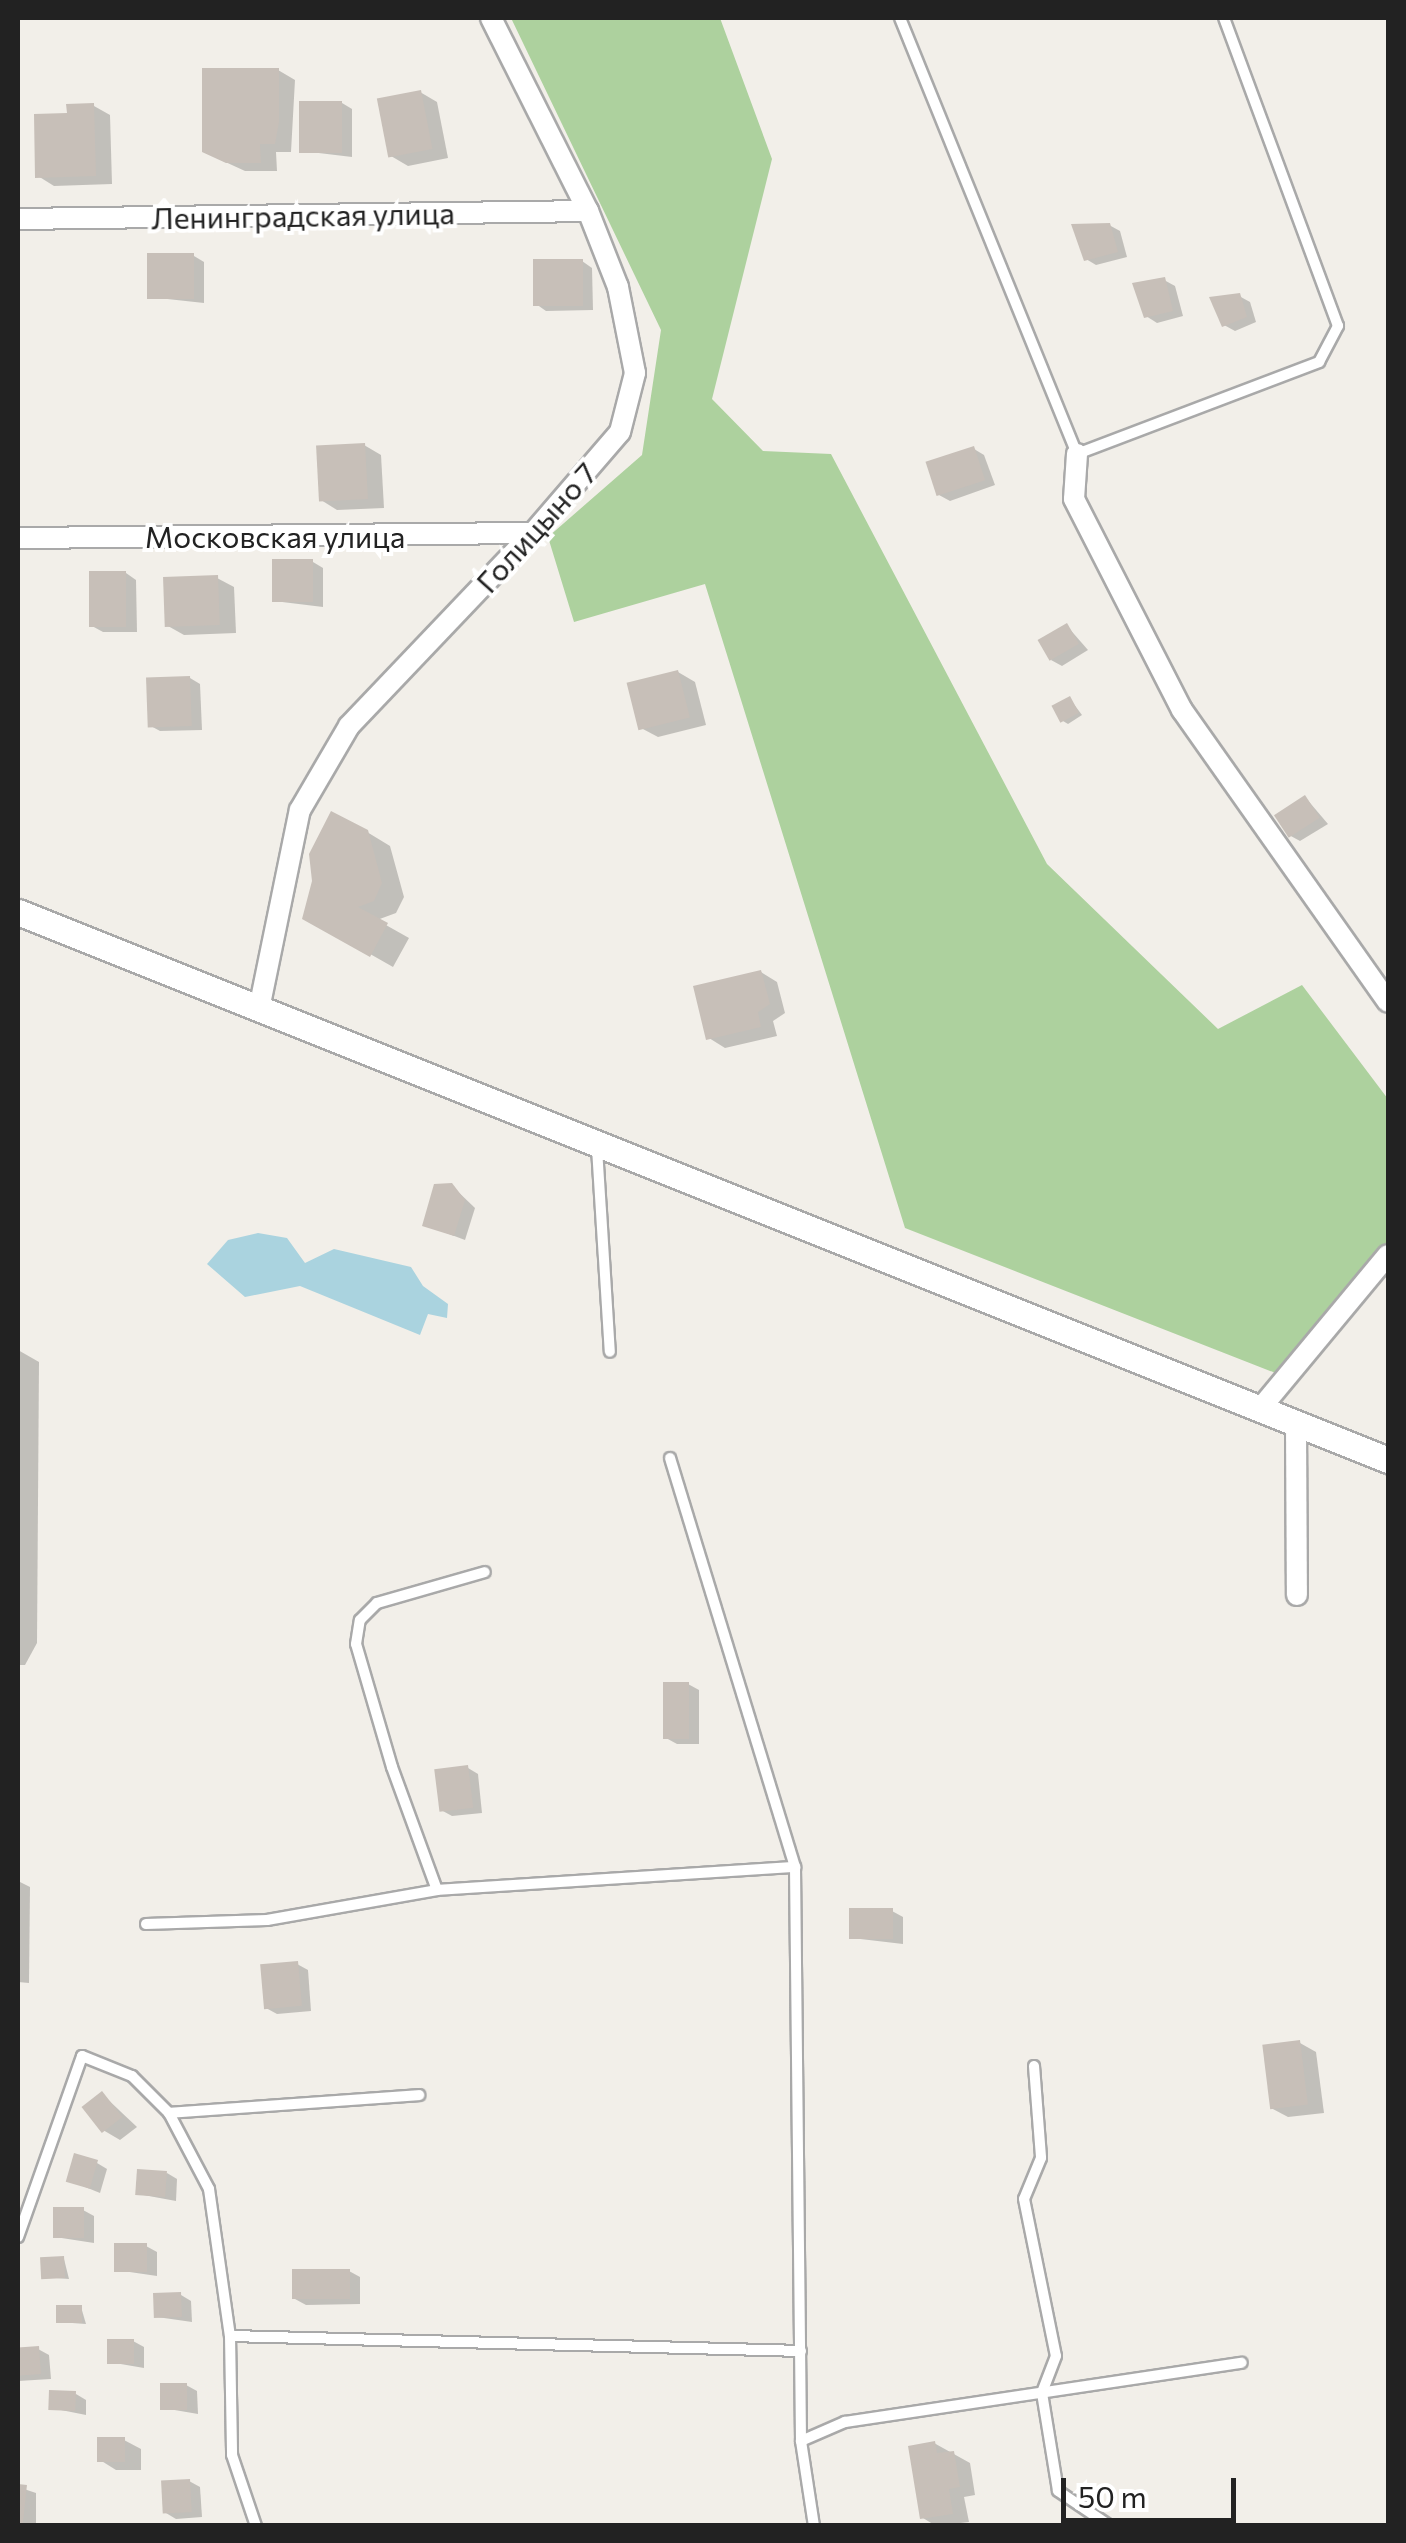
<!DOCTYPE html>
<html>
<head>
<meta charset="utf-8">
<style>
	body { margin:0 }
	#map { position:relative; width:1406px; height:2543px; overflow:hidden; background:#f2efe9; font-family:Commissioner,sans-serif }
	div>[style] { position:absolute }
	[style*='--x'] { left:calc(var(--x)*1px); top:calc(var(--y)*1px); width:calc(var(--w)*1px); rotate:calc(var(--a)*1deg) }
	.forest>* { inset:0; background:#add19e }
	.water>* { inset:0; background:#aad3df }
	.shadow>* { inset:0; background:#0003 }
	.building>* { inset:0; background:#c7bfb8; transform-origin:0 0 }
	.roads { filter:drop-shadow(2px 0 #a9a9a9) drop-shadow(-2px 0 #a9a9a9) drop-shadow(0 2px #a9a9a9) drop-shadow(0 -2px #a9a9a9) }
	.service>* { height:10px; margin:-5px; padding:0 5px; transform-origin:5px; border-radius:5px; background:#fff }
	.minor>* { height:20px; margin:-10px; padding:0 10px; transform-origin:10px; border-radius:10px; background:#fff }
	.tertiary>* { height:25px; margin:-12.5px; padding:0 12.5px; transform-origin:12.5px; border-radius:12.5px; background:#fff }
	span { translate:-50% -50%; white-space:nowrap; text-align:center; line-height:1.15; -webkit-text-stroke:8px #fff; paint-order:stroke }
	.street-label { font-size:30px; color:#222 }
	.frame { position:absolute; inset:0; border:20px solid #222; pointer-events:none }
	.scale { position:absolute; left:1061px; top:2478px; width:175px; height:45px; box-sizing:border-box; border:5px solid #222; border-top:0; padding-left:12px; font-size:30px; line-height:35px; white-space:nowrap; color:#222; -webkit-text-stroke:8px #fff; paint-order:stroke }
</style>
</head>
<body>
<div id="map">
	<div class="forest">
		<i style="clip-path:polygon(511px 18px,720px 18px,772px 159px,712px 399px,763px 451px,831px 454px,1047px 864px,1218px 1029px,1302px 985px,1388px 1099px,1388px 1242px,1278px 1374px,905px 1228px,705px 584px,574px 622px,548px 537px,642px 455px,661px 330px)"></i>
	</div>
	<div class="water">
		<i style="clip-path:polygon(258px 1233px,287px 1238px,305px 1263px,334px 1249px,411px 1267px,423px 1286px,448px 1304px,447px 1318px,428px 1314px,420px 1335px,300px 1286px,245px 1297px,207px 1264px,228px 1240px)"></i>
	</div>
	<div class="shadow">
		<i style="clip-path:polygon(278px 70px,295px 80px,291px 152px,276px 152px,277px 171px,245px 171px,221px 160px)"></i>
		<i style="clip-path:polygon(420px 92px,437px 102px,448px 158px,408px 166px,391px 156px)"></i>
		<i style="clip-path:polygon(342px 103px,352px 109px,352px 157px,302px 151px)"></i>
		<i style="clip-path:polygon(94px 106px,110px 115px,112px 184px,54px 186px,38px 176px,69px 116px)"></i>
		<i style="clip-path:polygon(1109px 225px,1120px 231px,1127px 257px,1096px 265px,1086px 259px)"></i>
		<i style="clip-path:polygon(194px 256px,204px 262px,204px 303px,149px 297px)"></i>
		<i style="clip-path:polygon(582px 261px,592px 268px,593px 310px,546px 311px,536px 304px)"></i>
		<i style="clip-path:polygon(1164px 280px,1175px 286px,1183px 316px,1157px 323px,1146px 316px)"></i>
		<i style="clip-path:polygon(1239px 296px,1250px 302px,1256px 322px,1235px 331px,1224px 325px)"></i>
		<i style="clip-path:polygon(364px 445px,381px 455px,384px 508px,337px 510px,321px 500px)"></i>
		<i style="clip-path:polygon(974px 449px,984px 455px,995px 485px,950px 501px,939px 495px)"></i>
		<i style="clip-path:polygon(313px 562px,323px 568px,323px 607px,274px 601px)"></i>
		<i style="clip-path:polygon(126px 573px,136px 580px,137px 632px,103px 632px,92px 626px)"></i>
		<i style="clip-path:polygon(217px 578px,234px 587px,236px 633px,184px 635px,168px 626px)"></i>
		<i style="clip-path:polygon(1067px 626px,1088px 650px,1062px 666px,1051px 660px)"></i>
		<i style="clip-path:polygon(678px 672px,695px 682px,706px 725px,658px 737px,641px 728px)"></i>
		<i style="clip-path:polygon(190px 678px,200px 684px,202px 730px,160px 731px,149px 725px)"></i>
		<i style="clip-path:polygon(1070px 699px,1082px 715px,1068px 724px,1063px 721px)"></i>
		<i style="clip-path:polygon(1305px 797px,1328px 824px,1300px 841px,1289px 835px)"></i>
		<i style="clip-path:polygon(367px 832px,390px 846px,404px 897px,396px 913px,377px 920px,409px 938px,393px 967px,305px 917px)"></i>
		<i style="clip-path:polygon(761px 972px,777px 982px,785px 1013px,773px 1021px,777px 1036px,725px 1048px,709px 1038px)"></i>
		<i style="clip-path:polygon(451px 1185px,475px 1208px,465px 1240px,425px 1225px)"></i>
		<i style="clip-path:polygon(18px 1350px,39px 1362px,37px 1643px,25px 1665px,18px 1665px)"></i>
		<i style="clip-path:polygon(688px 1684px,699px 1690px,699px 1744px,677px 1744px,666px 1738px)"></i>
		<i style="clip-path:polygon(468px 1768px,478px 1774px,482px 1813px,452px 1816px,441px 1810px)"></i>
		<i style="clip-path:polygon(18px 1881px,30px 1887px,29px 1983px,18px 1982px)"></i>
		<i style="clip-path:polygon(892px 1911px,903px 1917px,903px 1944px,852px 1938px)"></i>
		<i style="clip-path:polygon(297px 1964px,308px 1970px,311px 2011px,277px 2014px,266px 2008px)"></i>
		<i style="clip-path:polygon(1300px 2043px,1316px 2052px,1324px 2113px,1288px 2117px,1271px 2108px)"></i>
		<i style="clip-path:polygon(102px 2094px,137px 2127px,120px 2140px,103px 2130px)"></i>
		<i style="clip-path:polygon(97px 2163px,107px 2169px,100px 2193px,68px 2180px)"></i>
		<i style="clip-path:polygon(167px 2173px,177px 2179px,176px 2201px,138px 2194px)"></i>
		<i style="clip-path:polygon(83px 2210px,94px 2216px,94px 2243px,55px 2237px)"></i>
		<i style="clip-path:polygon(146px 2246px,157px 2252px,157px 2276px,116px 2270px)"></i>
		<i style="clip-path:polygon(64px 2259px,69px 2279px,43px 2277px)"></i>
		<i style="clip-path:polygon(349px 2271px,360px 2277px,360px 2304px,306px 2305px,295px 2299px)"></i>
		<i style="clip-path:polygon(181px 2295px,191px 2301px,192px 2322px,157px 2317px)"></i>
		<i style="clip-path:polygon(81px 2307px,86px 2324px,58px 2322px)"></i>
		<i style="clip-path:polygon(133px 2341px,144px 2347px,144px 2368px,109px 2362px)"></i>
		<i style="clip-path:polygon(38px 2349px,49px 2355px,51px 2379px,18px 2381px,18px 2351px)"></i>
		<i style="clip-path:polygon(186px 2385px,197px 2391px,198px 2414px,163px 2408px)"></i>
		<i style="clip-path:polygon(76px 2394px,86px 2400px,86px 2415px,51px 2408px)"></i>
		<i style="clip-path:polygon(124px 2440px,141px 2449px,141px 2470px,116px 2470px,100px 2460px)"></i>
		<i style="clip-path:polygon(934px 2443px,970px 2463px,975px 2495px,964px 2497px,969px 2522px,936px 2526px,923px 2518px)"></i>
		<i style="clip-path:polygon(189px 2481px,200px 2487px,202px 2517px,176px 2519px,166px 2513px)"></i>
		<i style="clip-path:polygon(18px 2487px,36px 2493px,36px 2526px,18px 2526px)"></i>
	</div>
	<div class="building">
		<i style="clip-path:polygon(202px 68px,279px 68px,279px 122px,275px 144px,260px 144px,261px 163px,226px 163px,202px 152px)"></i>
		<i style="left:421px;top:90px;width:60px;height:45px;rotate:79deg"></i>
		<i style="left:299px;top:101px;width:43px;height:52px"></i>
		<i style="clip-path:polygon(94px 103px,96px 176px,35px 178px,34px 114px,67px 113px,66px 104px)"></i>
		<i style="clip-path:polygon(1110px 223px,1118px 252px,1084px 261px,1071px 224px)"></i>
		<i style="left:147px;top:253px;width:47px;height:46px"></i>
		<i style="left:533px;top:259px;width:50px;height:47px"></i>
		<i style="clip-path:polygon(1165px 277px,1173px 311px,1144px 318px,1132px 283px)"></i>
		<i style="clip-path:polygon(1240px 293px,1247px 317px,1222px 327px,1209px 297px)"></i>
		<i style="left:365px;top:443px;width:56px;height:49px;rotate:87deg"></i>
		<i style="left:974px;top:446px;width:36px;height:51px;rotate:72deg"></i>
		<i style="left:272px;top:559px;width:41px;height:43px"></i>
		<i style="left:89px;top:571px;width:37px;height:56px"></i>
		<i style="left:218px;top:575px;width:50px;height:55px;rotate:88deg"></i>
		<i style="left:1067px;top:623px;width:24px;height:34px;rotate:60deg"></i>
		<i style="left:678px;top:670px;width:49px;height:53px;rotate:76deg"></i>
		<i style="left:190px;top:676px;width:50px;height:44px;rotate:88deg"></i>
		<i style="left:1070px;top:696px;width:19px;height:21px;rotate:62deg"></i>
		<i style="left:1305px;top:795px;width:27px;height:37px;rotate:57deg"></i>
		<i style="clip-path:polygon(331px 811px,368px 830px,382px 883px,374px 901px,358px 907px,388px 923px,370px 957px,302px 919px,312px 881px,309px 854px)"></i>
		<i style="clip-path:polygon(761px 970px,770px 1004px,758px 1012px,761px 1027px,706px 1040px,693px 986px)"></i>
		<i style="clip-path:polygon(452px 1183px,465px 1200px,454px 1236px,422px 1226px,434px 1184px)"></i>
		<i style="left:663px;top:1682px;width:26px;height:57px"></i>
		<i style="left:468px;top:1765px;width:43px;height:34px;rotate:83deg"></i>
		<i style="left:893px;top:1908px;width:31px;height:44px;rotate:90deg"></i>
		<i style="left:298px;top:1961px;width:45px;height:38px;rotate:85deg"></i>
		<i style="left:1300px;top:2040px;width:65px;height:38px;rotate:83deg"></i>
		<i style="left:102px;top:2091px;width:33px;height:26px;rotate:52deg"></i>
		<i style="left:74px;top:2153px;width:25px;height:30px;rotate:16deg"></i>
		<i style="left:137px;top:2169px;width:30px;height:26px;rotate:4deg"></i>
		<i style="left:53px;top:2207px;width:31px;height:31px"></i>
		<i style="left:114px;top:2243px;width:33px;height:29px"></i>
		<i style="left:64px;top:2256px;width:22px;height:24px;rotate:87deg"></i>
		<i style="left:350px;top:2269px;width:30px;height:58px;rotate:90deg"></i>
		<i style="left:181px;top:2292px;width:25px;height:28px;rotate:88deg"></i>
		<i style="left:56px;top:2305px;width:26px;height:18px"></i>
		<i style="left:107px;top:2339px;width:27px;height:25px"></i>
		<i style="left:39px;top:2346px;width:28px;height:21px;rotate:86deg"></i>
		<i style="left:160px;top:2383px;width:27px;height:27px"></i>
		<i style="left:49px;top:2390px;width:27px;height:20px;rotate:2deg"></i>
		<i style="left:97px;top:2437px;width:28px;height:25px"></i>
		<i style="clip-path:polygon(935px 2441px,937px 2453px,954px 2451px,960px 2487px,949px 2489px,953px 2514px,920px 2519px,908px 2446px)"></i>
		<i style="left:190px;top:2479px;width:33px;height:29px;rotate:87deg"></i>
		<i style="left:18px;top:2484px;width:9px;height:42px;rotate:6deg"></i>
	</div>
	<div class="roads">
		<div class="service">
			<i style="--x:900;--y:18;--w:471;--a:67.9"></i>
			<i style="--x:1077;--y:454;--w:259;--a:-20.8"></i>
			<i style="--x:1319;--y:362;--w:41;--a:-62.2"></i>
			<i style="--x:1338;--y:326;--w:328;--a:-110.3"></i>
			<i style="--x:597;--y:1148;--w:204;--a:86.4"></i>
			<i style="--x:670;--y:1458;--w:428;--a:73"></i>
			<i style="--x:795;--y:1867;--w:574;--a:89.4"></i>
			<i style="--x:801;--y:2441;--w:86;--a:81.3"></i>
			<i style="--x:437;--y:1890;--w:131;--a:-110.1"></i>
			<i style="--x:392;--y:1767;--w:128;--a:-106.3"></i>
			<i style="--x:356;--y:1644;--w:24;--a:-81"></i>
			<i style="--x:360;--y:1620;--w:24;--a:-45"></i>
			<i style="--x:377;--y:1603;--w:112;--a:-16"></i>
			<i style="--x:146;--y:1924;--w:121;--a:-1.9"></i>
			<i style="--x:267;--y:1920;--w:173;--a:-10"></i>
			<i style="--x:437;--y:1890;--w:359;--a:-3.7"></i>
			<i style="--x:1034;--y:2066;--w:92;--a:85.6"></i>
			<i style="--x:1041;--y:2158;--w:44;--a:112.5"></i>
			<i style="--x:1024;--y:2199;--w:160;--a:78.5"></i>
			<i style="--x:1056;--y:2356;--w:40;--a:111"></i>
			<i style="--x:1042;--y:2393;--w:99;--a:80.7"></i>
			<i style="--x:1058;--y:2491;--w:63;--a:33.9"></i>
			<i style="--x:169;--y:2113;--w:251;--a:-4.1"></i>
			<i style="--x:18;--y:2237;--w:192;--a:-70.5"></i>
			<i style="--x:82;--y:2056;--w:54;--a:21.8"></i>
			<i style="--x:132;--y:2076;--w:52;--a:45"></i>
			<i style="--x:169;--y:2113;--w:86;--a:62.2"></i>
			<i style="--x:209;--y:2189;--w:148;--a:81.9"></i>
			<i style="--x:230;--y:2336;--w:119;--a:89"></i>
			<i style="--x:232;--y:2455;--w:75;--a:71.3"></i>
			<i style="--x:230;--y:2336;--w:571;--a:1.5"></i>
			<i style="--x:801;--y:2441;--w:48;--a:-23.4"></i>
			<i style="--x:845;--y:2422;--w:401;--a:-8.5"></i>
		</div>
		<div class="minor">
			<i style="--x:18;--y:219;--w:570;--a:-0.8"></i>
			<i style="--x:1077;--y:454;--w:45;--a:93.8"></i>
			<i style="--x:1074;--y:499;--w:237;--a:62.9"></i>
			<i style="--x:1182;--y:710;--w:357;--a:54.8"></i>
			<i style="--x:18;--y:538;--w:515;--a:-0.56"></i>
			<i style="--x:259;--y:1009;--w:203;--a:-78.4"></i>
			<i style="--x:300;--y:810;--w:97;--a:-59.7"></i>
			<i style="--x:349;--y:726;--w:267;--a:-46.4"></i>
			<i style="--x:533;--y:533;--w:133;--a:-49.3"></i>
			<i style="--x:620;--y:432;--w:61;--a:-75.7"></i>
			<i style="--x:635;--y:373;--w:88;--a:-101.2"></i>
			<i style="--x:618;--y:287;--w:82;--a:-111.5"></i>
			<i style="--x:588;--y:211;--w:216;--a:-116.7"></i>
			<i style="--x:1260;--y:1409;--w:200;--a:-50.3"></i>
			<i style="--x:1296;--y:1423;--w:172;--a:89.7"></i>
		</div>
		<div class="tertiary">
			<i style="--x:18;--y:912;--w:1476;--a:21.8"></i>
		</div>
	</div>
	<div class="street-label">
		<span style="left:303px;top:215px;rotate:-1deg">Ленинградская улица</span>
		<span style="left:536px;top:527px;rotate:-48deg">Голицыно 7</span>
		<span style="left:275px;top:536px">Московская улица</span>
	</div>
	<div class="frame"></div>
	<div class="scale">50 m</div>
</div>
</body>
</html>
